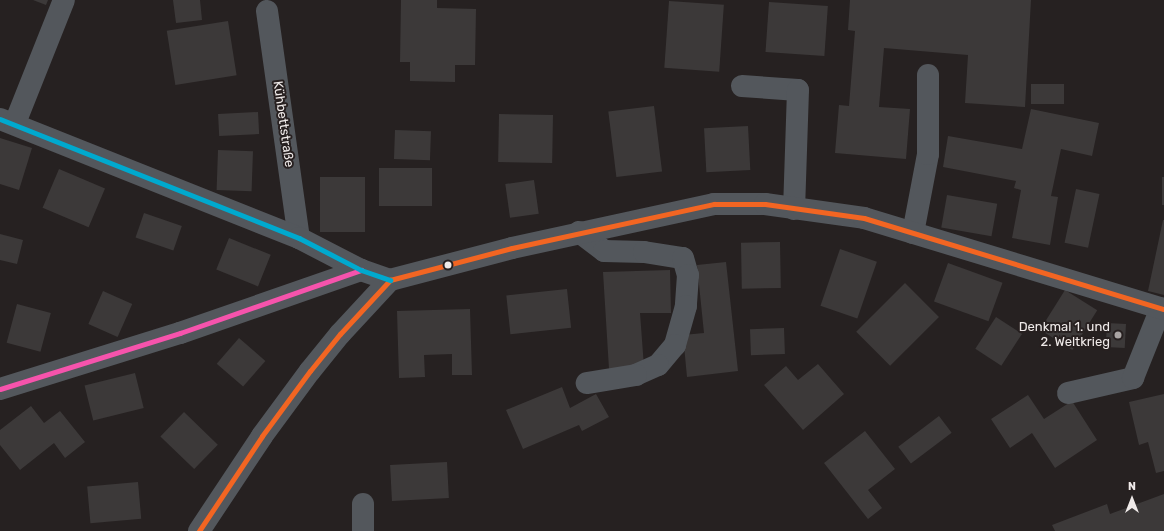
<!DOCTYPE html>
<html>
<head>
<meta charset="utf-8">
<style>
	body { margin:0 }
	#map { position:relative; width:1164px; height:531px; overflow:hidden; background:#262121; font-family:Rubik,sans-serif }
	div>[style] { position:absolute }
	[style*='--x'] { left:calc(var(--x)*1px); top:calc(var(--y)*1px); width:calc(var(--w)*1px); rotate:calc(var(--a)*1deg) }
	.building>* { inset:0; background:#3c3939; transform-origin:0 0 }
	.minor>* { height:22px; margin:-11px; padding:0 11px; transform-origin:11px; border-radius:11px; background:#53575c }
	.bus-1>* { height:5px; margin:-2.5px; padding:0 2.5px; transform-origin:2.5px; border-radius:2.5px; background:#f653ac }
	.bus-2>* { height:5px; margin:-2.5px; padding:0 2.5px; transform-origin:2.5px; border-radius:2.5px; background:#f26522 }
	.bus-3>* { height:5px; margin:-2.5px; padding:0 2.5px; transform-origin:2.5px; border-radius:2.5px; background:#00a9ce }
	.dots>* { width:11px; height:11px; translate:-50% -50%; box-sizing:border-box; border:2px solid #272020; border-radius:50% }
	span { translate:-50% -50%; white-space:nowrap; text-align:center; line-height:1.15; -webkit-text-stroke:4px #272020; paint-order:stroke }
	.street-label { font-size:13px; color:#efeae9 }
	.poi-label { font-size:13px; color:#efeae9 }
	.right { translate:-100% -50%; text-align:right }
	.north { position:absolute; left:1112px; top:479px; width:40px; height:40px; -webkit-text-stroke:3px #272020; paint-order:stroke; rotate:0deg; font-size:11px; font-weight:700; line-height:16px; text-align:center; color:#efeae9 }
	.north::after { content:''; display:block; margin:auto; width:14px; height:18px; background:#efeae9; clip-path:polygon(50% 0,100% 100%,50% 72%,0 100%) }
</style>
</head>
<body>
<div id="map">
	<div class="building">
		<i style="clip-path:polygon(33px 0,48px 0,46px 5px)"></i>
		<i style="clip-path:polygon(173px 0,200px 0,202px 20px,176px 23px)"></i>
		<i style="clip-path:polygon(401px 0,437px 0,437px 8px,476px 9px,475px 65px,455px 65px,455px 82px,410px 81px,410px 62px,400px 62px)"></i>
		<i style="clip-path:polygon(850px 0,1031px 0,1025px 107px,965px 103px,968px 55px,884px 48px,879px 107px,910px 109px,906px 159px,835px 153px,839px 105px,849px 106px,855px 31px,848px 30px)"></i>
		<i style="left:669px;top:1px;width:55px;height:67px;rotate:4deg"></i>
		<i style="left:769px;top:2px;width:59px;height:50px;rotate:4deg"></i>
		<i style="left:228px;top:21px;width:55px;height:62px;rotate:81deg"></i>
		<i style="left:1031px;top:84px;width:33px;height:20px"></i>
		<i style="left:654px;top:106px;width:66px;height:46px;rotate:83deg"></i>
		<i style="clip-path:polygon(1031px 109px,1099px 123px,1092px 156px,1061px 149px,1051px 196px,1058px 197px,1050px 245px,1012px 238px,1021px 190px,1014px 188px,1016px 181px,943px 167px,948px 136px,1022px 149px)"></i>
		<i style="left:258px;top:112px;width:22px;height:40px;rotate:87deg"></i>
		<i style="left:499px;top:114px;width:54px;height:48px;rotate:1deg"></i>
		<i style="left:748px;top:126px;width:44px;height:44px;rotate:87deg"></i>
		<i style="left:395px;top:130px;width:36px;height:29px;rotate:2deg"></i>
		<i style="clip-path:polygon(0 138px,32px 148px,19px 190px,0 184px)"></i>
		<i style="left:218px;top:150px;width:35px;height:40px;rotate:2deg"></i>
		<i style="left:379px;top:168px;width:53px;height:38px"></i>
		<i style="left:59px;top:169px;width:50px;height:42px;rotate:23deg"></i>
		<i style="left:320px;top:177px;width:45px;height:55px"></i>
		<i style="left:1162px;top:177px;width:2px;height:28px"></i>
		<i style="left:534px;top:180px;width:34px;height:29px;rotate:82deg"></i>
		<i style="left:1076px;top:189px;width:24px;height:55px;rotate:12deg"></i>
		<i style="left:947px;top:195px;width:51px;height:33px;rotate:10deg"></i>
		<i style="left:144px;top:213px;width:40px;height:26px;rotate:19deg"></i>
		<i style="clip-path:polygon(1163px 220px,1164px 220px,1164px 295px,1148px 291px)"></i>
		<i style="clip-path:polygon(0 234px,23px 240px,17px 264px,0 260px)"></i>
		<i style="left:229px;top:238px;width:45px;height:34px;rotate:22deg"></i>
		<i style="left:780px;top:242px;width:46px;height:39px;rotate:89deg"></i>
		<i style="left:840px;top:249px;width:39px;height:60px;rotate:19deg"></i>
		<i style="clip-path:polygon(726px 262px,738px 371px,687px 377px,683px 335px,704px 333px,697px 265px)"></i>
		<i style="left:948px;top:263px;width:58px;height:41px;rotate:20deg"></i>
		<i style="clip-path:polygon(670px 270px,671px 313px,640px 313px,644px 367px,609px 369px,603px 272px)"></i>
		<i style="left:905px;top:283px;width:48px;height:69px;rotate:45deg"></i>
		<i style="left:567px;top:289px;width:39px;height:61px;rotate:84deg"></i>
		<i style="left:1065px;top:290px;width:38px;height:47px;rotate:32deg"></i>
		<i style="left:103px;top:291px;width:32px;height:36px;rotate:24deg"></i>
		<i style="left:17px;top:304px;width:35px;height:40px;rotate:15deg"></i>
		<i style="clip-path:polygon(470px 309px,472px 375px,452px 375px,452px 354px,424px 355px,425px 377px,399px 378px,397px 311px)"></i>
		<i style="left:996px;top:317px;width:31px;height:38px;rotate:33deg"></i>
		<i style="left:1107px;top:323px;width:19px;height:24px;rotate:3deg"></i>
		<i style="left:784px;top:328px;width:26px;height:34px;rotate:88deg"></i>
		<i style="left:239px;top:338px;width:35px;height:34px;rotate:41deg"></i>
		<i style="clip-path:polygon(818px 364px,844px 394px,803px 430px,764px 385px,786px 366px,798px 380px)"></i>
		<i style="left:135px;top:373px;width:36px;height:52px;rotate:76deg"></i>
		<i style="clip-path:polygon(562px 387px,570px 408px,596px 394px,609px 417px,582px 431px,579px 425px,523px 449px,506px 410px)"></i>
		<i style="clip-path:polygon(1164px 394px,1164px 471px,1156px 473px,1148px 442px,1139px 445px,1129px 402px)"></i>
		<i style="clip-path:polygon(1028px 395px,1044px 419px,1072px 401px,1097px 440px,1055px 468px,1032px 433px,1010px 448px,991px 419px)"></i>
		<i style="clip-path:polygon(31px 406px,44px 423px,60px 411px,85px 442px,65px 458px,54px 443px,20px 470px,0 445px,0 430px)"></i>
		<i style="left:184px;top:412px;width:47px;height:34px;rotate:44deg"></i>
		<i style="left:939px;top:416px;width:21px;height:51px;rotate:53deg"></i>
		<i style="clip-path:polygon(865px 431px,895px 469px,868px 490px,882px 508px,868px 519px,824px 463px)"></i>
		<i style="left:447px;top:462px;width:36px;height:57px;rotate:87deg"></i>
		<i style="left:138px;top:482px;width:37px;height:51px;rotate:85deg"></i>
		<i style="clip-path:polygon(1164px 494px,1164px 531px,1055px 531px,1052px 525px,1107px 504px,1110px 514px)"></i>
	</div>
	<div class="minor">
		<i style="--x:267;--y:11;--w:229;--a:82"></i>
		<i style="--x:742;--y:86;--w:56;--a:4.1"></i>
		<i style="--x:798;--y:90;--w:119;--a:91.9"></i>
		<i style="--x:0;--y:119;--w:322;--a:21.7"></i>
		<i style="--x:299;--y:238;--w:70;--a:27.3"></i>
		<i style="--x:361;--y:270;--w:31;--a:19"></i>
		<i style="--x:15;--y:123;--w:132;--a:-68.3"></i>
		<i style="--x:579;--y:232;--w:31;--a:37"></i>
		<i style="--x:604;--y:251;--w:40;--a:1.4"></i>
		<i style="--x:644;--y:252;--w:39;--a:9"></i>
		<i style="--x:683;--y:258;--w:18;--a:74"></i>
		<i style="--x:688;--y:275;--w:31;--a:94"></i>
		<i style="--x:686;--y:306;--w:41;--a:105.8"></i>
		<i style="--x:675;--y:345;--w:26;--a:130"></i>
		<i style="--x:658;--y:365;--w:24;--a:156"></i>
		<i style="--x:636;--y:375;--w:50;--a:170.7"></i>
		<i style="--x:913;--y:233;--w:80;--a:-79.2"></i>
		<i style="--x:928;--y:154;--w:79;--a:-90"></i>
		<i style="--x:0;--y:389;--w:189;--a:-17.3"></i>
		<i style="--x:180;--y:333;--w:192;--a:-19.2"></i>
		<i style="--x:1068;--y:393;--w:67;--a:-13"></i>
		<i style="--x:1133;--y:378;--w:75;--a:-68.2"></i>
		<i style="--x:363;--y:504;--w:27;--a:90"></i>
		<i style="--x:199;--y:531;--w:114;--a:-56.4"></i>
		<i style="--x:262;--y:436;--w:81;--a:-53.6"></i>
		<i style="--x:310;--y:371;--w:48;--a:-51"></i>
		<i style="--x:340;--y:334;--w:74;--a:-47.2"></i>
		<i style="--x:390;--y:280;--w:126;--a:-14.7"></i>
		<i style="--x:512;--y:248;--w:207;--a:-12.3"></i>
		<i style="--x:714;--y:204;--w:51;--a:0"></i>
		<i style="--x:765;--y:204;--w:100;--a:8"></i>
		<i style="--x:864;--y:218;--w:313;--a:16.9"></i>
	</div>
	<div class="bus-1">
		<i style="--x:0;--y:389;--w:189;--a:-17.3"></i>
		<i style="--x:180;--y:333;--w:192;--a:-19.2"></i>
	</div>
	<div class="bus-2">
		<i style="--x:199;--y:531;--w:114;--a:-56.4"></i>
		<i style="--x:262;--y:436;--w:81;--a:-53.6"></i>
		<i style="--x:310;--y:371;--w:48;--a:-51"></i>
		<i style="--x:340;--y:334;--w:74;--a:-47.2"></i>
		<i style="--x:390;--y:280;--w:126;--a:-14.7"></i>
		<i style="--x:512;--y:248;--w:207;--a:-12.3"></i>
		<i style="--x:714;--y:204;--w:51;--a:0"></i>
		<i style="--x:765;--y:204;--w:100;--a:8"></i>
		<i style="--x:864;--y:218;--w:313;--a:16.9"></i>
	</div>
	<div class="bus-3">
		<i style="--x:0;--y:119;--w:322;--a:21.7"></i>
		<i style="--x:299;--y:238;--w:70;--a:27.3"></i>
		<i style="--x:361;--y:270;--w:31;--a:19"></i>
	</div>
	<div class="dots">
		<i style="left:448px;top:265px;background:#efeae9"></i>
		<i style="left:1118px;top:335px;background:#a9a4a3"></i>
	</div>
	<div class="street-label">
		<span style="left:283px;top:124px;rotate:82deg">Kühbettstraße</span>
	</div>
	<div class="poi-label">
		<span class="right" style="left:1110px;top:335px">Denkmal 1. und<br>2. Weltkrieg</span>
	</div>
	<div class="north">N</div>
</div>
</body>
</html>
